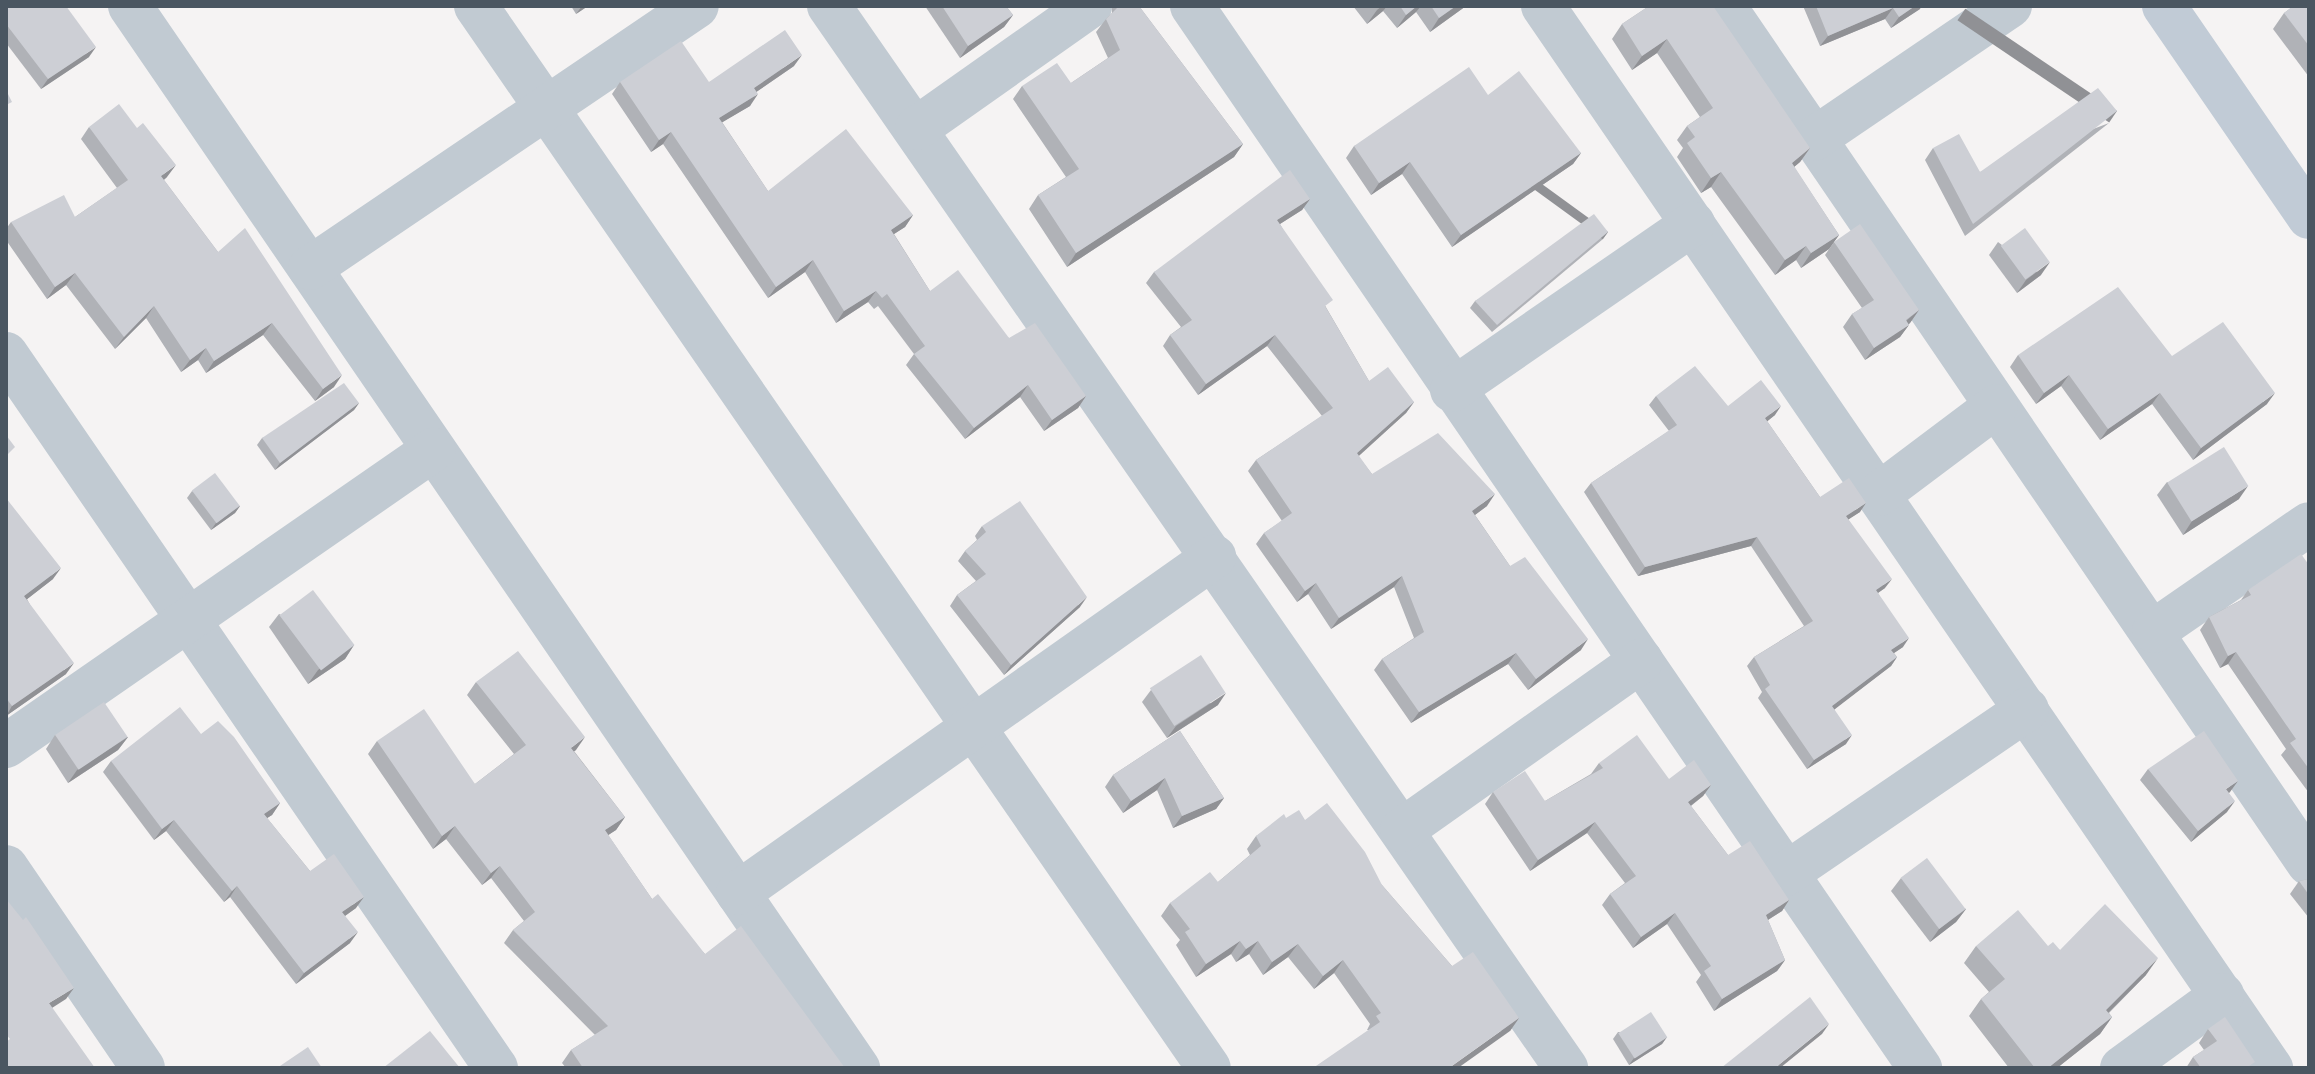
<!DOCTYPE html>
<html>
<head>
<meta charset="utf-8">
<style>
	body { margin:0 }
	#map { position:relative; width:2315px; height:1074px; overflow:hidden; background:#f5f3f3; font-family:"Varela Round",sans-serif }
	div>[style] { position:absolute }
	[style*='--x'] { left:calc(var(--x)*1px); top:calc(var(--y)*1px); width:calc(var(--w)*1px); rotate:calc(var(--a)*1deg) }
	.street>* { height:44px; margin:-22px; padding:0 22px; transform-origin:22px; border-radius:22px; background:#c1cad2 }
	.secondary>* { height:44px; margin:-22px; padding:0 22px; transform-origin:22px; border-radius:22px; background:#c1cbd6 }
	.wall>* { inset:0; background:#b0b2b7 }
	.shaded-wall>* { inset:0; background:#909195; transform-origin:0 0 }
	.building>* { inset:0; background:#cdcfd5; transform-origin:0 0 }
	span { translate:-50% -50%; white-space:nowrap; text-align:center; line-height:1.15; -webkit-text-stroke:6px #fff; paint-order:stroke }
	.frame { position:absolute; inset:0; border:8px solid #4a5661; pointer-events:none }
</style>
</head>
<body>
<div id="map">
	<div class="street">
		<i style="--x:130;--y:6;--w:1288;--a:55.57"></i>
		<i style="--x:476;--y:6;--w:1290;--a:55.39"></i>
		<i style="--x:829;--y:6;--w:1293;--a:55.24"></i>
		<i style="--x:1192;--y:6;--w:1288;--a:55.57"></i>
		<i style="--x:1543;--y:6;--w:1288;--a:55.57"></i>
		<i style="--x:1724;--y:6;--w:1038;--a:55.71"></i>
		<i style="--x:917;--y:128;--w:212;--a:-35.2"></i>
		<i style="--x:1814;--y:139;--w:237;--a:-34.2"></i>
		<i style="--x:310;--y:268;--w:467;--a:-34.1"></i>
		<i style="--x:6;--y:354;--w:866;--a:55.54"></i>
		<i style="--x:1452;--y:390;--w:293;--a:-34.6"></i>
		<i style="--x:1879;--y:494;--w:146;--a:-36.9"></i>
		<i style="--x:2154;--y:631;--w:188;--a:-34.6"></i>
		<i style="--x:6;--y:746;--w:520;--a:-34.73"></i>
		<i style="--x:1402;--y:830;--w:293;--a:-35.3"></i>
		<i style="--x:6;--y:867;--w:243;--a:55.7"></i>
		<i style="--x:1784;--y:875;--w:294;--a:-34.3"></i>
		<i style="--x:738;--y:893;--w:583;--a:-35.22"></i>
		<i style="--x:2122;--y:1068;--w:124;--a:-36.1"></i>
	</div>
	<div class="secondary">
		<i style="--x:2164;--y:6;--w:256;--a:55.5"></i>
	</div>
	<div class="wall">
		<i style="clip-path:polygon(6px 6px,89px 57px,41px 89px,6px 43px)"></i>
		<i style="clip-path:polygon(571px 6px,588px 6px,576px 14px)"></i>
		<i style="clip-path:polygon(925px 6px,1006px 6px,1013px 15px,1004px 27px,960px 58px)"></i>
		<i style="clip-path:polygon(1112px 6px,1139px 6px,1243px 144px,1234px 157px,1067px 267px,1029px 209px,1038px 195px,1066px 177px,1013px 99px,1022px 86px,1071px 83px,1108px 58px,1096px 32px,1106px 19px,1112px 13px)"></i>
		<i style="clip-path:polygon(1353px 6px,1466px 6px,1430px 32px,1416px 12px,1397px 28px,1383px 11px,1367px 24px)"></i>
		<i style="clip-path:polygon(1649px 6px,1810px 148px,1800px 162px,1794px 167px,1839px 235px,1829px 249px,1801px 268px,1796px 260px,1775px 275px,1711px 187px,1701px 193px,1677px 157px,1683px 148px,1677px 140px,1687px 126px,1700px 117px,1657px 53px,1632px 70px,1612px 39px,1622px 24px)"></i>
		<i style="clip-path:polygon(1803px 6px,1921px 6px,1920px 9px,1891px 28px,1885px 19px,1820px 46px)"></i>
		<i style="clip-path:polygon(2290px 6px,2309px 6px,2309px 77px,2273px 29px,2284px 13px,2291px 8px)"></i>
		<i style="clip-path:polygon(794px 66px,756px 92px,750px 106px,722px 122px,768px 191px,913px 215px,905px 227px,894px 234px,930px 291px,1009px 338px,1086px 396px,1078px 408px,1044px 431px,1020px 397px,965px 439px,906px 365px,914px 354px,878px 306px,874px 309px,868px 302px,836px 323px,805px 272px,768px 298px,663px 144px,651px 152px,612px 94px,620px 82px,709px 82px)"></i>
		<i style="clip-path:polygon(1488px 95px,1581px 153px,1573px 164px,1452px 247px,1402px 174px,1371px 195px,1346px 158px,1354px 146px)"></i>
		<i style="clip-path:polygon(2109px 123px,1965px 236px,1925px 160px,1933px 148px,1980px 172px)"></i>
		<i style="clip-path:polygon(89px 127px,167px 177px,164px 180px,218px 252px,334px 387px,315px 401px,263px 335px,206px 373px,198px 360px,181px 372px,146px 318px,115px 349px,66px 285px,47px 299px,6px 240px,6px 229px,11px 222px,75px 217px,117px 188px,81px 139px)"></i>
		<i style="clip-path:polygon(1310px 199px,1302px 210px,1280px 224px,1327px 309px,1369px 381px,1414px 402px,1406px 413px,1358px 456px,1372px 474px,1487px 506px,1475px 515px,1510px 566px,1581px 650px,1528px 690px,1508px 664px,1411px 723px,1374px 670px,1382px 659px,1414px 638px,1394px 587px,1331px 629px,1308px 594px,1297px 602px,1256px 544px,1264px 533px,1282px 521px,1248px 471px,1256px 460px,1322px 416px,1267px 346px,1198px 395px,1163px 346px,1170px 335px,1181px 327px,1146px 283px,1154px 272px)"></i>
		<i style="clip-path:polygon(1608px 232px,1603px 239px,1492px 332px,1470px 308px,1475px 301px)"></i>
		<i style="clip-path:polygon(1834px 242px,1919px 310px,1900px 337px,1865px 360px,1843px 327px,1852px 314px,1862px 308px,1825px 255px)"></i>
		<i style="clip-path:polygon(1998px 242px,2041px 275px,2017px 293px,1989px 255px)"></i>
		<i style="clip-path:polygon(2018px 355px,2172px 356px,2267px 404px,2193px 460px,2152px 404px,2100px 440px,2061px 386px,2036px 404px,2010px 367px)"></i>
		<i style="clip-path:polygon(1656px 396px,1728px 406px,1775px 415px,1767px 421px,1820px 497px,1860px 512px,1848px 519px,1885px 588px,1878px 593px,1903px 647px,1894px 653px,1897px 657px,1891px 666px,1834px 709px,1846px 744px,1807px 769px,1758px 698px,1762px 692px,1747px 666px,1754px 657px,1804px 626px,1751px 546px,1638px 576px,1584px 492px,1591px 483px,1669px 431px,1649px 405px)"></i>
		<i style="clip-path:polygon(359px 403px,354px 410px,275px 470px,257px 445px,262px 438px)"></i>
		<i style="clip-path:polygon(2167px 482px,2239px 499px,2183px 535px,2157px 495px)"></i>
		<i style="clip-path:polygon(192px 491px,240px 506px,235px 513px,211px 530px,187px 498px)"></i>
		<i style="clip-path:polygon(6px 498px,53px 579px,27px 599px,66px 674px,6px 716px)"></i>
		<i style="clip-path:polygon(982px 526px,1080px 607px,1004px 675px,950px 606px,957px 595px,976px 581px,958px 561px,965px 551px,977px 540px,975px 536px)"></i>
		<i style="clip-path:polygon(2309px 565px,2309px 793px,2281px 755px,2286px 749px,2228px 664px,2220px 668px,2200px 630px,2209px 617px,2241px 600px,2248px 590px)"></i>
		<i style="clip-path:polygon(279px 614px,354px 645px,345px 659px,308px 684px,269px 627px)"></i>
		<i style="clip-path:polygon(476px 682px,576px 750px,574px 751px,625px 817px,616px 830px,608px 835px,652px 899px,705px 954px,845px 1068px,566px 1068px,562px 1063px,571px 1050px,595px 1035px,504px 943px,513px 930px,524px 921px,491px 878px,482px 885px,446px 839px,433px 849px,368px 754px,377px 741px,475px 784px,514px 754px,467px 695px)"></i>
		<i style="clip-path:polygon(1151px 690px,1218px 705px,1167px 738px,1142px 702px)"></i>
		<i style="clip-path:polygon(1180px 731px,1224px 798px,1216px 809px,1173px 828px,1157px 790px,1123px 813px,1105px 787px,1113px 775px)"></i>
		<i style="clip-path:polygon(201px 734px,280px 803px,272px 815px,267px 818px,310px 871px,356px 908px,345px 916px,350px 943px,296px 984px,230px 897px,224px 902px,166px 831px,154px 840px,103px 772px,111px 761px)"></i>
		<i style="clip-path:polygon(55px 735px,128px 737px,118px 750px,68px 783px,46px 749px)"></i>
		<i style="clip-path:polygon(1599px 763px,1669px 779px,1711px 785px,1703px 796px,1691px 806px,1728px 855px,1789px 900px,1782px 911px,1768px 920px,1785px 960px,1777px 971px,1714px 1011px,1696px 982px,1701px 975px,1667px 924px,1633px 948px,1602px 905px,1610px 894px,1625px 883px,1587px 833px,1530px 871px,1485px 804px,1493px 792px,1545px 801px,1591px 774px)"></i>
		<i style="clip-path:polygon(2148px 769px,2230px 792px,2229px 793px,2227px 812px,2191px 842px,2140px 780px)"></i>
		<i style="clip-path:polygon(1286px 818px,1305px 820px,1382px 885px,1452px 966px,1519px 1018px,1510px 1031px,1367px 1030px,1370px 1024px,1334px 973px,1314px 989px,1288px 957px,1263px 975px,1249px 954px,1236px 962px,1231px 954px,1196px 977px,1176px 945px,1180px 940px,1161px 916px,1170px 903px,1218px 882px,1250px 855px,1247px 849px,1256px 836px)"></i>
		<i style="clip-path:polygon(1901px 878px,1966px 909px,1956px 922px,1930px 942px,1891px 891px)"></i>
		<i style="clip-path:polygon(2309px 879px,2309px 918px,2290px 894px,2299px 881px)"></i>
		<i style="clip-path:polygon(1976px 946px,2048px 946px,2060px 950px,2146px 975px,2109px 1013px,2112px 1017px,2100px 1034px,2057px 1068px,2009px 1068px,1969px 1016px,1981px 999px,1989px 992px,1964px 963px)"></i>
		<i style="clip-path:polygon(2208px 1029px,2251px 1068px,2186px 1068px,2193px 1057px,2204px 1050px,2199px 1043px)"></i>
		<i style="clip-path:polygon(1618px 1032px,1667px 1037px,1662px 1044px,1629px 1065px,1613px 1039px)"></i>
	</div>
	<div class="shaded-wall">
		<i style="clip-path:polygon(582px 6px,588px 6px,576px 14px)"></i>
		<i style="clip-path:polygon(1382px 6px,1387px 6px,1383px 11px,1367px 24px,1377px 10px)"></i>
		<i style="clip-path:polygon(1417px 6px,1421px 6px,1416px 12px,1397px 28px,1406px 15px)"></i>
		<i style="clip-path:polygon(1456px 6px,1466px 6px,1430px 32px,1439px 18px)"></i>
		<i style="clip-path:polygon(1915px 6px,1921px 6px,1920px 9px,1891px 28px,1899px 17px)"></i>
		<i style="clip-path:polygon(1893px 8px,1885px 19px,1820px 46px,1828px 36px)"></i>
		<i style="clip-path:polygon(1013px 15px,1004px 27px,960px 58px,968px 46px)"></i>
		<i style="clip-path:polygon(1667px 39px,1657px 53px,1632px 70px,1642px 56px)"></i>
		<i style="clip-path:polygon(96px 47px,89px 57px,41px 89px,48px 79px)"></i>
		<i style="clip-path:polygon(802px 55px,794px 66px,746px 99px,754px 88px)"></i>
		<i style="clip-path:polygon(758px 94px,750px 106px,711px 129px,719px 118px)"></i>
		<i style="left:2117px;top:111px;width:14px;height:183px;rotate:124deg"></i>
		<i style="clip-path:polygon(671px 132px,663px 144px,651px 152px,659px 140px)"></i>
		<i style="clip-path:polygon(1243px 144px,1234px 157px,1067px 267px,1076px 253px)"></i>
		<i style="clip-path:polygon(1810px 148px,1800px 162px,1782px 177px,1792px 163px)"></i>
		<i style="clip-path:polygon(1581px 153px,1573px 164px,1452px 247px,1461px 235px)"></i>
		<i style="clip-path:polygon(1410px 162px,1402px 174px,1371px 195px,1379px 183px)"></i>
		<i style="clip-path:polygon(176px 165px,167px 177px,153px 188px,161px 176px)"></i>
		<i style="clip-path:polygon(1721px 172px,1711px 187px,1701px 193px,1711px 178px)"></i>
		<i style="clip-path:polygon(1310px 199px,1302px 210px,1269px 231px,1277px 220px)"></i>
		<i style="clip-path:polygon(913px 215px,905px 227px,883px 241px,891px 230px)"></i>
		<i style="left:1608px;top:232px;width:9px;height:145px;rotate:126deg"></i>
		<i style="clip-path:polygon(1839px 235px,1829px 249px,1801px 268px,1811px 253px)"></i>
		<i style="clip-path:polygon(1806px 246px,1796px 260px,1775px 275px,1785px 260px)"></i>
		<i style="clip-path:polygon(813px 260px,805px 272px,768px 298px,776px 287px)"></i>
		<i style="clip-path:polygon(2050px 262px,2041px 275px,2017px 293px,2026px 280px)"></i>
		<i style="clip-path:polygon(75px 273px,66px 285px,47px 299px,55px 287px)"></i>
		<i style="clip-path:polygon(876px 291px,868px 302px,836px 323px,844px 311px)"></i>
		<i style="clip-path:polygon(154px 306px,146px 318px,115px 349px,124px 337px)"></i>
		<i style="clip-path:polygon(1919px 310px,1910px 323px,1899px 331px,1909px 325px,1900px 337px,1865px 360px,1874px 348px)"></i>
		<i style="clip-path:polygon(272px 323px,263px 335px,206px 373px,214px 361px)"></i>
		<i style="clip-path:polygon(1275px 335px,1267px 346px,1198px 395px,1206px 384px)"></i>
		<i style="clip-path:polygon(206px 348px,198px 360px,181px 372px,190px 360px)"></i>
		<i style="clip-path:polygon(342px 375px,334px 387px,315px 401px,323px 389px)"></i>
		<i style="clip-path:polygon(2069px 375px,2061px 386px,2036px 404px,2044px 393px)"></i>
		<i style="clip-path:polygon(1028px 385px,1020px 397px,965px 439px,974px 428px)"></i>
		<i style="clip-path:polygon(2160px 393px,2152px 404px,2100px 440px,2108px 429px)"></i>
		<i style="clip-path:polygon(2275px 393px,2267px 404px,2193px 460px,2201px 448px)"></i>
		<i style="clip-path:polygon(1086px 396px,1078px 408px,1044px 431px,1052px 420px)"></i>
		<i style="clip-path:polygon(1414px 402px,1406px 413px,1349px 465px,1357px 453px)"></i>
		<i style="clip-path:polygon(359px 403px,354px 410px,275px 470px,280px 463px)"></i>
		<i style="clip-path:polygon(1781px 406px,1775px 415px,1759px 428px,1765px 418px)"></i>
		<i style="clip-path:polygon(2248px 486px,2239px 499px,2183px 535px,2192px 521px)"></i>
		<i style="clip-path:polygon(1495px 494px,1487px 506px,1464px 523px,1472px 511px)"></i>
		<i style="clip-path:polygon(1866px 503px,1860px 512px,1840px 525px,1846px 516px)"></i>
		<i style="clip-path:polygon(240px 506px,235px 513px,211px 530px,216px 523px)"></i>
		<i style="clip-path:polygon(1757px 537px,1751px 546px,1638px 576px,1645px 567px)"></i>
		<i style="clip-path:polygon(61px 568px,53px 579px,17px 607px,24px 596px)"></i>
		<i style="clip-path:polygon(1402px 576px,1394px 587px,1331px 629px,1339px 618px)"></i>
		<i style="clip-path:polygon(1892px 579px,1885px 588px,1869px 599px,1876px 590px)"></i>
		<i style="clip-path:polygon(1316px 583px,1308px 594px,1297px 602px,1305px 591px)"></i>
		<i style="clip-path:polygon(1087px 597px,1080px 607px,1004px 675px,1011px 665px)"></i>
		<i style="clip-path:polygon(1909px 638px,1903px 647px,1885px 659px,1891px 650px)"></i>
		<i style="clip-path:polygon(1588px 639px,1581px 650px,1528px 690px,1536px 679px)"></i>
		<i style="clip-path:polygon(354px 645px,345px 659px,308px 684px,318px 670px)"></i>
		<i style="clip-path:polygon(2236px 652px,2228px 664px,2220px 668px,2228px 656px)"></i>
		<i style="clip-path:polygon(1516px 653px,1508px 664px,1411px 723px,1419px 712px)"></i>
		<i style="clip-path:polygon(1897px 657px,1891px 666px,1826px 716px,1832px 706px)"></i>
		<i style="clip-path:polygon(74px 663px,66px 674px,6px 716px,12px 706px)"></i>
		<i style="clip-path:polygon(1226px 693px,1218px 705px,1167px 738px,1176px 726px)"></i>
		<i style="clip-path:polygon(1852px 735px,1846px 744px,1807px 769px,1814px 760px)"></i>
		<i style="clip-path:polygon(128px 737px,118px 750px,68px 783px,77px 770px)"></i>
		<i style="clip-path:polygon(585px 737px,576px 750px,562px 760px,571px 748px)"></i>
		<i style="clip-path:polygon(1165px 778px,1157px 790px,1123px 813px,1131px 801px)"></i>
		<i style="clip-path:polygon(2238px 781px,2230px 792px,2218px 800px,2226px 789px)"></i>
		<i style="clip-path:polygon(1711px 785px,1703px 796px,1680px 814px,1688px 802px)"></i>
		<i style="clip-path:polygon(1224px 798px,1216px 809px,1173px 828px,1182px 816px)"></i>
		<i style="clip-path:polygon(2235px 801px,2227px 812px,2191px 842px,2198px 831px)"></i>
		<i style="clip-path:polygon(280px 803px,272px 815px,256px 825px,264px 814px)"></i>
		<i style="clip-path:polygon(625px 817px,616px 830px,596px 843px,605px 830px)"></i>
		<i style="clip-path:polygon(174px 820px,166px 831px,154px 840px,162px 829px)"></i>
		<i style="clip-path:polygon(1595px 822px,1587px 833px,1530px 871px,1538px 860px)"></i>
		<i style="clip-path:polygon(455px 826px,446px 839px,433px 849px,442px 836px)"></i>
		<i style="clip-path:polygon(500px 866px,491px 878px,482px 885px,491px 873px)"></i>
		<i style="clip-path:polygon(237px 886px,230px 897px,224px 902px,232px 891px)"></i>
		<i style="clip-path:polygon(364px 897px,356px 908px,335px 923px,342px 912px)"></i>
		<i style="clip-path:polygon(1789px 900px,1782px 911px,1758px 926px,1766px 915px)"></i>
		<i style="clip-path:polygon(1966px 909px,1956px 922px,1930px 942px,1939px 929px)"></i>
		<i style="clip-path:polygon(1675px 913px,1667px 924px,1633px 948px,1641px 937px)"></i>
		<i style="clip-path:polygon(358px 932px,350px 943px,296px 984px,304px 973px)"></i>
		<i style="clip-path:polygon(1240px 941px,1231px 954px,1196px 977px,1206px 964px)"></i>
		<i style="clip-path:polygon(1258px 941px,1249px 954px,1236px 962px,1246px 949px)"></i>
		<i style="clip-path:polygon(1298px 944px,1288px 957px,1263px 975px,1272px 962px)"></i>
		<i style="clip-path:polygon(2158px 958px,2146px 975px,2094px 1027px,2106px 1010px)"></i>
		<i style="clip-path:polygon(1343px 960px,1334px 973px,1314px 989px,1323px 976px)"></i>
		<i style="clip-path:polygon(1785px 960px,1777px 971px,1714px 1011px,1722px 999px)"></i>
		<i style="clip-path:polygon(74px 988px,66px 999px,41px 1015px,49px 1003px)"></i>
		<i style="clip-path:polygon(2112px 1017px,2100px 1034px,2057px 1068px,2048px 1068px)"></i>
		<i style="clip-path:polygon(1519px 1018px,1510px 1031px,1458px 1068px,1449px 1068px)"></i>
		<i style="clip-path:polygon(1829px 1024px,1822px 1034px,1780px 1068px,1775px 1068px)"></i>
		<i style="clip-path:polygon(1667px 1037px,1662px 1044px,1629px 1065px,1634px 1058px)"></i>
	</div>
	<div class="building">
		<i style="clip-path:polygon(6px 6px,66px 6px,96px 47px,48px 79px,6px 24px)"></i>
		<i style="clip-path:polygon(942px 6px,1006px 6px,1013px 15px,968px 46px)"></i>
		<i style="clip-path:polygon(1119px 6px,1139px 6px,1243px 144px,1076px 253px,1038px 195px,1079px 169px,1022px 86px,1057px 63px,1071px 83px,1120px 50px,1106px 19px)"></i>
		<i style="clip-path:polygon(1400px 6px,1417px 6px,1406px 15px)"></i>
		<i style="clip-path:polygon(1431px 6px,1456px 6px,1439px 18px)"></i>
		<i style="clip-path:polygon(1649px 6px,1713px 6px,1810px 148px,1792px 163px,1839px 235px,1811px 253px,1806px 246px,1785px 260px,1721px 172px,1711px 178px,1687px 143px,1695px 137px,1687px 126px,1713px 108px,1667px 39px,1642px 56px,1622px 24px)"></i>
		<i style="clip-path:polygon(1816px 6px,1915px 6px,1899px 17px,1893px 8px,1828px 36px)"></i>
		<i style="clip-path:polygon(2293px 6px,2309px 6px,2309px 46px,2284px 13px)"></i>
		<i style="clip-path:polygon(785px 30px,802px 55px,754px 88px,758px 94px,719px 118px,768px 191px,846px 129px,913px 215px,891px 230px,930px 291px,958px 270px,1009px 338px,1035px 323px,1086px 396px,1052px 420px,1028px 385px,974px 428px,914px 354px,925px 346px,887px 294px,882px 298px,876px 291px,844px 311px,813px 260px,776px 287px,671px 132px,659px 140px,620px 82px,681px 41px,709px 82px)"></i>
		<i style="clip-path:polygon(1469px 67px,1488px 95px,1519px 71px,1581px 153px,1461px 235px,1410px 162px,1379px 183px,1354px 146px)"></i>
		<i style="clip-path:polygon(2098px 88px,2117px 111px,1973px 224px,1933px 148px,1959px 134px,1980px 172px)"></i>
		<i style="clip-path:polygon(6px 90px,12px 102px,6px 105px)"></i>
		<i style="clip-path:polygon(119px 104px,137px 128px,143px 123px,176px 165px,161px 176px,218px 252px,245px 228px,342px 375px,323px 389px,272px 323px,214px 361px,206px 348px,190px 360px,154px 306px,124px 337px,75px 273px,55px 287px,11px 222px,64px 195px,75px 217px,128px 180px,89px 127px)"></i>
		<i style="clip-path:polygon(1290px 170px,1310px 199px,1277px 220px,1333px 300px,1325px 306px,1369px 381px,1388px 367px,1414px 402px,1357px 453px,1372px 474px,1438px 433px,1495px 494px,1472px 511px,1510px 566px,1525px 557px,1588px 639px,1536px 679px,1516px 653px,1419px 712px,1382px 659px,1424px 632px,1402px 576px,1339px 618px,1316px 583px,1305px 591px,1264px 533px,1292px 513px,1256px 460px,1333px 408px,1275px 335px,1206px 384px,1170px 335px,1192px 320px,1154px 272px)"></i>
		<i style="clip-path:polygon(1594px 214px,1608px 232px,1497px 325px,1475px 301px)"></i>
		<i style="clip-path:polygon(1860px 224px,1919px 310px,1906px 320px,1909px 325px,1874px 348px,1852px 314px,1874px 300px,1834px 242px)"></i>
		<i style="left:2025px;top:228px;width:42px;height:30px;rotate:54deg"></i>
		<i style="clip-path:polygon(2118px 287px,2172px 356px,2223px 322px,2275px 393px,2201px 448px,2160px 393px,2108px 429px,2069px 375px,2044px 393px,2018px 355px)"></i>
		<i style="clip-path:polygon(1695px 366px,1728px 406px,1761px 380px,1781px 406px,1765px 418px,1820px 497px,1849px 478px,1866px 503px,1846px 516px,1892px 579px,1876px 590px,1909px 638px,1891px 650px,1897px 657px,1832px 706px,1852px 735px,1814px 760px,1765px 689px,1770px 685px,1754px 657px,1813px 621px,1757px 537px,1645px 567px,1591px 483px,1677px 425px,1656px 396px)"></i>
		<i style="clip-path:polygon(344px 383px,359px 403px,280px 463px,262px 438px)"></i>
		<i style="clip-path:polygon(6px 435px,15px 447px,6px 456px)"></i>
		<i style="left:2224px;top:447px;width:46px;height:67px;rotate:58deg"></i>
		<i style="left:215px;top:473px;width:41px;height:29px;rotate:53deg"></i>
		<i style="clip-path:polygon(6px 498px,61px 568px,24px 596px,74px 663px,12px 706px,6px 698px)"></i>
		<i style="clip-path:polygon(1020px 501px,1087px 597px,1011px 665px,957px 595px,986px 574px,965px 551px,986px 532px,982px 526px)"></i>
		<i style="clip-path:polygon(2301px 554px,2309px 565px,2309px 769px,2290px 743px,2296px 739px,2236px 652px,2228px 656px,2209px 617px,2251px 595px,2248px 590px)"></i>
		<i style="left:313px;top:590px;width:69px;height:42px;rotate:53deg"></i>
		<i style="clip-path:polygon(518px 651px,585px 737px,571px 748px,625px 817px,605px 830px,652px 899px,658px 894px,705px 954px,741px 926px,845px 1068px,583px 1068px,571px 1050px,608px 1026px,513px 930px,535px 912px,500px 866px,491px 873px,455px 826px,442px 836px,377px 741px,424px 709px,475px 784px,526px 745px,476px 682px)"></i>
		<i style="left:1201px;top:655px;width:45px;height:61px;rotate:57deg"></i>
		<i style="left:104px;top:702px;width:42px;height:59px;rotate:56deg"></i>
		<i style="clip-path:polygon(180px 707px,201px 734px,218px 721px,234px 737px,280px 803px,264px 814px,310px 871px,334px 854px,364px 897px,342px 912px,358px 932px,304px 973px,237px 886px,232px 891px,174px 820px,162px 829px,111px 761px)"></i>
		<i style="clip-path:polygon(1180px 731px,1224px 798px,1182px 816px,1165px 778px,1131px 801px,1113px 775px)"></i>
		<i style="clip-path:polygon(2204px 731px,2238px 781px,2226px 789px,2235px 801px,2198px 831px,2148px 769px)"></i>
		<i style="clip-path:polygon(1637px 735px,1669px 779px,1694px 760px,1711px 785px,1688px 802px,1728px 855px,1750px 841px,1789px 900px,1766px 915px,1785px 960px,1722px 999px,1704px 971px,1711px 966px,1675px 913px,1641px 937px,1610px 894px,1636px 876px,1595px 822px,1538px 860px,1493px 792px,1525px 771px,1545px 801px,1603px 768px,1599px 763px)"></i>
		<i style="clip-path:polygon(1327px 803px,1365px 852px,1382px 885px,1452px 966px,1473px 952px,1519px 1018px,1449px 1068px,1313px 1068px,1380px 1022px,1376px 1016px,1381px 1013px,1343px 960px,1323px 976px,1298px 944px,1272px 962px,1258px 941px,1246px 949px,1240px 941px,1206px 964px,1185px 932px,1190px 929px,1170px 903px,1210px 872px,1218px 882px,1261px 846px,1256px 836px,1284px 814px,1286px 818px,1299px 810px,1305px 820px)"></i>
		<i style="left:1927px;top:858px;width:64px;height:33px;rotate:53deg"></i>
		<i style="clip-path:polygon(2309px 879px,2309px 895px,2299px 881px)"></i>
		<i style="clip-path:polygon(6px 899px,23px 920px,26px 917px,74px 988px,49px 1003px,95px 1068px,6px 1068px,6px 1042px,10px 1039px,6px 1034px)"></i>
		<i style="clip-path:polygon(2105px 904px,2158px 958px,2106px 1010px,2112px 1017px,2048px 1068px,2035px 1068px,1981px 999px,2005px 979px,1976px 946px,2018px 910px,2048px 946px,2053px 942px,2060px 950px)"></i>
		<i style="clip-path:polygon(1810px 997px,1829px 1024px,1775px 1068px,1721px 1068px)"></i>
		<i style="left:1651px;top:1012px;width:30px;height:39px;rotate:57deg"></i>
		<i style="clip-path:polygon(2225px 1017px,2255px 1062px,2246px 1068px,2201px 1068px,2193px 1057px,2217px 1041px,2208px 1029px)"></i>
		<i style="clip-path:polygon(430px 1031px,460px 1068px,383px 1068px)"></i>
		<i style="clip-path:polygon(308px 1047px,322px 1068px,277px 1068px)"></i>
	</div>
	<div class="frame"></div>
</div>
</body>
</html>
